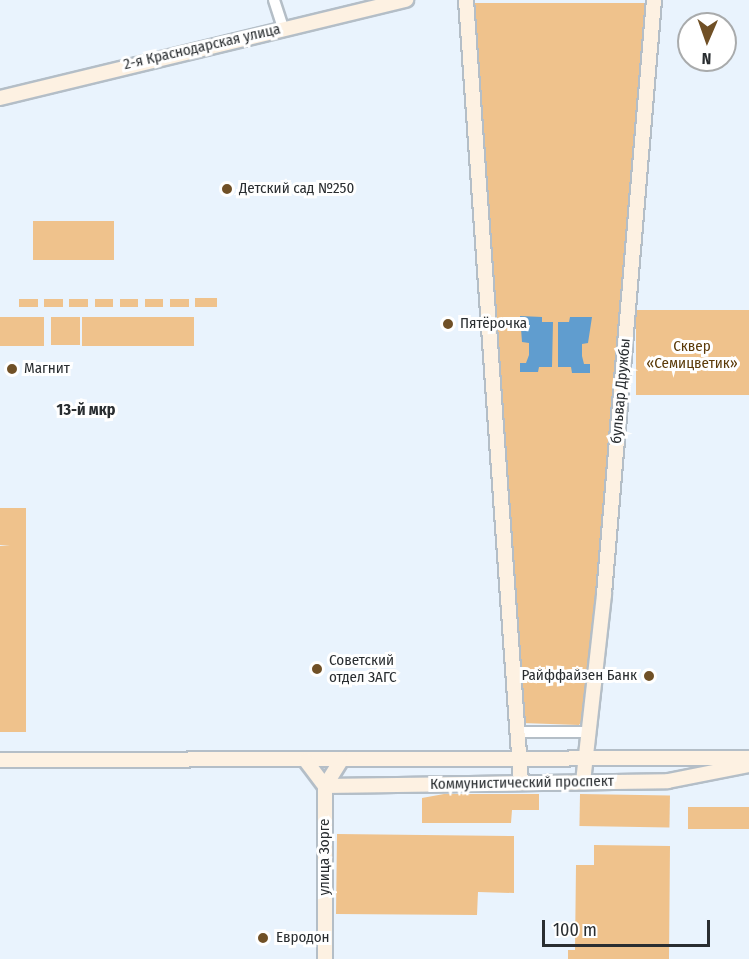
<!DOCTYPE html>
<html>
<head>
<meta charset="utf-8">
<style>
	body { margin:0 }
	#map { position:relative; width:749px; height:959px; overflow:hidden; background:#e9f3fd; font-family:"Fira Sans Condensed",sans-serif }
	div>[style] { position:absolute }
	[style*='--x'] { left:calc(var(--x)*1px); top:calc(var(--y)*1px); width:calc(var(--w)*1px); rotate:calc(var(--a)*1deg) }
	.green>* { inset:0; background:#efc28c; transform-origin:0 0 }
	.water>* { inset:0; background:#609dcf }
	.roads { filter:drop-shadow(2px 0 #b4bec7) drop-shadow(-2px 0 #b4bec7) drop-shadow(0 2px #b4bec7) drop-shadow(0 -2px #b4bec7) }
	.street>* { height:10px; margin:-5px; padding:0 5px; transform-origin:5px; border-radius:5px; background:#fff }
	.secondary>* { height:14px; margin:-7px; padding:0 7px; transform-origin:7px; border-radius:7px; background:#fdf1e2 }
	.dots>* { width:16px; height:16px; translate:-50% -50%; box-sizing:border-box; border:3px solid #fff; border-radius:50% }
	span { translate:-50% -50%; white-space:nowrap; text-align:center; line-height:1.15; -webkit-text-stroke:6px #fff; paint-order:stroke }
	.street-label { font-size:15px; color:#292d30 }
	.poi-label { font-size:15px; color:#292d30 }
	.left { translate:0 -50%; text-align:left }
	.right { translate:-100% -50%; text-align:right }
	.park-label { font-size:15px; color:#5b3a08 }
	.neighbourhood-label { font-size:16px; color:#292d30; font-weight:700 }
	.north { position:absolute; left:677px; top:12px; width:60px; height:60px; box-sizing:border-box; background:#fff; border:2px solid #a9abac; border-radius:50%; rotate:182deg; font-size:16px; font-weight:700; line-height:24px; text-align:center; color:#292d30 }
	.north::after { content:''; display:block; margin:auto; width:21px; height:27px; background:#705026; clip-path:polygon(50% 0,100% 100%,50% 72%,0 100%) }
	.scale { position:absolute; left:542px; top:920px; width:168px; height:27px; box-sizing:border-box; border:3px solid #292d30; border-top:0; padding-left:8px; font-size:18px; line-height:21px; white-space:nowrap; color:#292d30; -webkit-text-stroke:4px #fff; paint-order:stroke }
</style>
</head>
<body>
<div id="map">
	<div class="green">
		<i style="clip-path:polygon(471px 3px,646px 3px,585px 717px,579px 725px,522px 723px)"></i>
		<i style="left:114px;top:221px;width:39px;height:81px;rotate:90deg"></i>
		<i style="left:195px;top:298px;width:22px;height:9px"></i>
		<i style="left:19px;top:299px;width:19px;height:8px"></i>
		<i style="left:44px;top:299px;width:19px;height:8px"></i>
		<i style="left:69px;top:299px;width:19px;height:8px"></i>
		<i style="left:95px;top:299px;width:18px;height:8px"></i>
		<i style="left:120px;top:299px;width:18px;height:8px"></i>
		<i style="left:145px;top:299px;width:18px;height:8px"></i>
		<i style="left:170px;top:299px;width:19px;height:8px"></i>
		<i style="left:749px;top:310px;width:85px;height:113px;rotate:90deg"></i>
		<i style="left:0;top:317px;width:44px;height:29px"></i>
		<i style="left:51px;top:317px;width:29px;height:28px"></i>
		<i style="left:82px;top:317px;width:112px;height:29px"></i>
		<i style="clip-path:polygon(0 508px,26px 508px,26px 732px,0 732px,0 546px,10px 546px,0 545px)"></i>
		<i style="clip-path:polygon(444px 794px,539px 794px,539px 810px,512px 810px,511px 823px,422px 823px,422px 798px)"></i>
		<i style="left:580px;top:794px;width:90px;height:32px;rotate:1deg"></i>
		<i style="left:688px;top:807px;width:61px;height:22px"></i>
		<i style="clip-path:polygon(337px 834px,514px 836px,514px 893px,478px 892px,477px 915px,336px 914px)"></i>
		<i style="clip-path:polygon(594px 845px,670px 846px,669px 959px,568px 959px,568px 950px,575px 950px,576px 865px,594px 865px)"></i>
	</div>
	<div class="water">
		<i style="clip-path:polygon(520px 316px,542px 317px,542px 322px,553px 322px,552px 367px,539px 367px,538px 372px,520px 372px,520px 363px,526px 363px,529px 355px,529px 343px,522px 342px)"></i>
		<i style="clip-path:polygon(570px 317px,592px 317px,588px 343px,582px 344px,582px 356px,584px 364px,590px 364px,590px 373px,572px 373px,571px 367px,558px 367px,558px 322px,569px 322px)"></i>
	</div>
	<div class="roads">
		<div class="street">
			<i style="--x:274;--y:0;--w:29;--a:72"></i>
			<i style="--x:518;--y:732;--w:72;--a:0"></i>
		</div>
		<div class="secondary">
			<i style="--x:466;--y:0;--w:785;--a:85.98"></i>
			<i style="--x:0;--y:98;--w:418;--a:-13.6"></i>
			<i style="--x:0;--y:760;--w:749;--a:-0.15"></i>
			<i style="--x:306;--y:761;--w:31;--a:53"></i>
			<i style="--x:583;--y:782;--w:189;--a:-83.6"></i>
			<i style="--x:604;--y:594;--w:596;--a:-85.19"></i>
			<i style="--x:325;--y:786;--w:343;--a:-0.8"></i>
			<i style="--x:668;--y:781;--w:83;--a:-11.2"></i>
			<i style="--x:325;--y:959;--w:173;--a:-90"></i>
			<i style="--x:325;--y:786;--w:31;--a:-58"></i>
		</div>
	</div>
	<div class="dots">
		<i style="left:227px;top:189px;background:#705026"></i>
		<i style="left:448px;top:324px;background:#705026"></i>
		<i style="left:12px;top:369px;background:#705026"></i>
		<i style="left:317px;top:669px;background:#705026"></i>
		<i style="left:649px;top:676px;background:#705026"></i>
		<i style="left:263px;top:938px;background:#705026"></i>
	</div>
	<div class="street-label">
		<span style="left:202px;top:47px;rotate:-13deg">2-я Краснодарская улица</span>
		<span style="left:621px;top:391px;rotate:-85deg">бульвар Дружбы</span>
		<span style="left:522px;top:783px;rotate:-1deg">Коммунистический проспект</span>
		<span style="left:325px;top:857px;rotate:-90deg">улица Зорге</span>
	</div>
	<div class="poi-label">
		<span class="left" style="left:239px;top:189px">Детский сад №250</span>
		<span class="left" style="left:460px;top:324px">Пятёрочка</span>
		<span class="left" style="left:24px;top:369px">Магнит</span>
		<span class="left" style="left:329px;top:669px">Советский<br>отдел ЗАГС</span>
		<span class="right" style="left:637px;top:676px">Райффайзен Банк</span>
		<span class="left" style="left:276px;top:938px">Евродон</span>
	</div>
	<div class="park-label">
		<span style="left:692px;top:355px">Сквер<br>«Семицветик»</span>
	</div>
	<div class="neighbourhood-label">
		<span style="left:86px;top:410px">13-й мкр</span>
	</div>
	<div class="north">N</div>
	<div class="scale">100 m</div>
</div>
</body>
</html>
